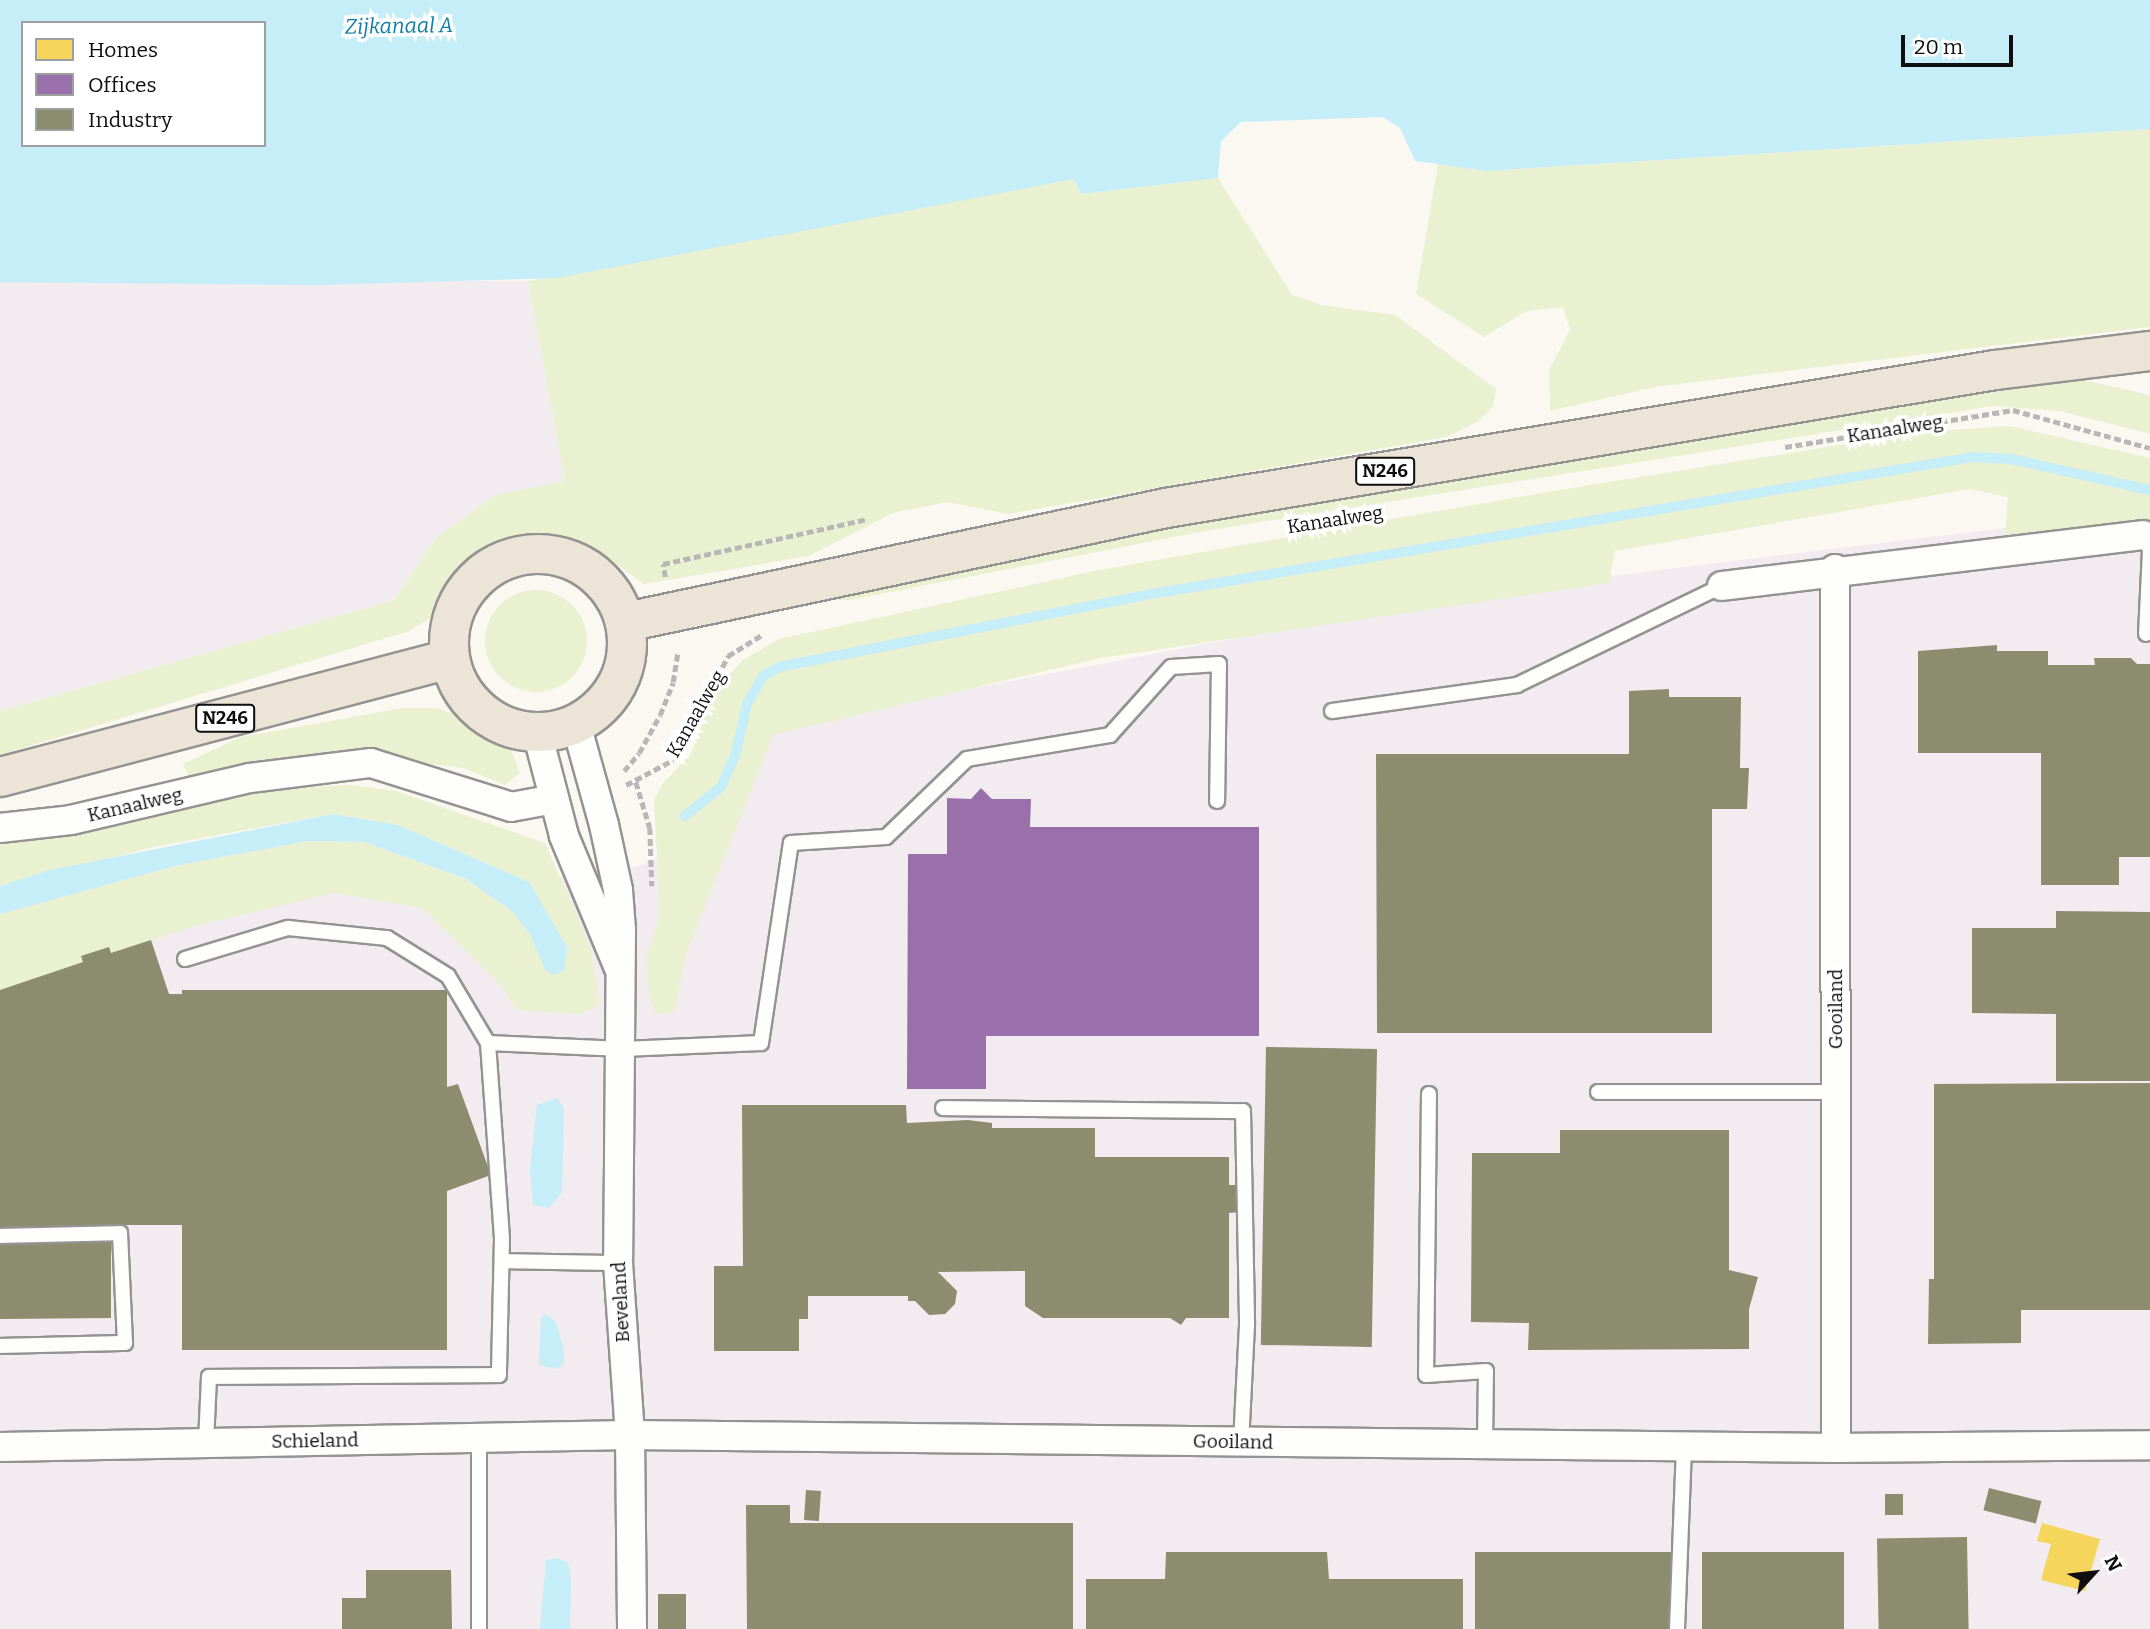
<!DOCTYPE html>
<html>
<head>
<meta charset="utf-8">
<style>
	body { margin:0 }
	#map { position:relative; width:2150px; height:1629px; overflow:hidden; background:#fbf8f2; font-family:Bitter,serif }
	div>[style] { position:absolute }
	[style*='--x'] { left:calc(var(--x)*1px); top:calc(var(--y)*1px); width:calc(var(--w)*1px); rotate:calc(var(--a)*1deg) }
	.industrial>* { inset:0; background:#f2ebef }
	.green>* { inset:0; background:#e9f1d0 }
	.round { border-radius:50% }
	.water>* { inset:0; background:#c6eef8 }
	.homes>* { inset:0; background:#f6d55c }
	.offices>* { inset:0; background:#9970ab }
	.industry>* { inset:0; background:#8c8c6e; transform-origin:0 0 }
	.stream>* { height:10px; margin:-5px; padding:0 5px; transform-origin:5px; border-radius:5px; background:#c6eef8 }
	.path>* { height:4.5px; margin-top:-2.25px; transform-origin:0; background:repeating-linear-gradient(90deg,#b8b7b6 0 7px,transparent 0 10.5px) }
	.roads { filter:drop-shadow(2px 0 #959391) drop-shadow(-2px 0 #959391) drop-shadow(0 2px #959391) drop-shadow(0 -2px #959391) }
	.service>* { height:14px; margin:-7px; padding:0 7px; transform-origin:7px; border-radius:7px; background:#fefefd }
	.minor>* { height:28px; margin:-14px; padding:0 14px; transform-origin:14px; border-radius:14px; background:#fefefd }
	.primary>* { height:38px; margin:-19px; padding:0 19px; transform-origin:19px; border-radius:19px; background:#ede4d8 }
	.primary>.ring { margin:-19px; padding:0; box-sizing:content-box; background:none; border:38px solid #ede4d8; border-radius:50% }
	span { translate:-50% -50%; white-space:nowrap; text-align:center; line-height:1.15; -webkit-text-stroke:7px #fff; paint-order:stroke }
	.shield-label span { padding:2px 5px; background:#fff; border:2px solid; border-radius:5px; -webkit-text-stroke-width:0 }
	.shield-label { font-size:18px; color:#0e0e0e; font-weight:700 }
	.street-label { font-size:19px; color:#0e0e0e }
	.water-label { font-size:21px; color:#0e7da8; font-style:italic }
	.legend { position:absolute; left:21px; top:21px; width:245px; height:126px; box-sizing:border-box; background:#fff; border:2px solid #9f9f9f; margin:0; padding:9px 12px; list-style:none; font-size:21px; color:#0e0e0e }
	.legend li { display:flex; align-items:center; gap:14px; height:35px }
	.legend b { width:35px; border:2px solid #9f9f9f }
	.north { position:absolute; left:2059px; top:1538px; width:70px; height:70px; -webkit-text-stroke:5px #fff; paint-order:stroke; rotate:63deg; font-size:19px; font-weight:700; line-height:28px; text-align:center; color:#0e0e0e }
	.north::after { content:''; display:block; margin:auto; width:24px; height:32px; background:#0e0e0e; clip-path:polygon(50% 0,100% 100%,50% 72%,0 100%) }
	.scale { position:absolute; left:1901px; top:35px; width:112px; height:32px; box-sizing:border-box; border:4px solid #0e0e0e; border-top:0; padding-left:9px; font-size:21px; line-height:24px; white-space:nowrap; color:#0e0e0e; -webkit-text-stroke:5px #fff; paint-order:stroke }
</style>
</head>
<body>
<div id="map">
	<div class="industrial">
		<i style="clip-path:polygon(528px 281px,565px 481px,495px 495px,436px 538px,394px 600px,0 711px,0 282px)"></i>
		<i style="clip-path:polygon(2150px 501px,2150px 1629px,0 1629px,0 886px,529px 882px,640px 866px,729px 819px,770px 727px,1478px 592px,2062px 521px)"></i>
	</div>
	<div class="green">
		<i style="clip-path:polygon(2150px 129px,2150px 327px,1655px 387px,1550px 411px,1549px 370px,1570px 330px,1563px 307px,1527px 311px,1484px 337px,1416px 294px,1438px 164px,1486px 171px)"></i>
		<i style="clip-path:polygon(1218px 178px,1292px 295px,1322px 305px,1395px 315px,1496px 389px,1493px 407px,1479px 421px,1447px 437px,1008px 514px,947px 502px,893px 513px,809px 556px,644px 584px,608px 558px,567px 538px,528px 536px,476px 558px,439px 613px,409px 631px,0 755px,0 711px,394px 600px,436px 538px,495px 495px,565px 481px,528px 281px,1074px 179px,1081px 194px)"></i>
		<i style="clip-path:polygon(2075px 378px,2150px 395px,2150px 434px,2059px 411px,1993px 406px,1205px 531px,850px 600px,822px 599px,1025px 552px,1604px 449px)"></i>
		<i style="clip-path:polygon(2010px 426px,2150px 458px,2150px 530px,2005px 534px,2008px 497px,1970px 489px,1615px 551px,1609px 583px,1101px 658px,773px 735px,686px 954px,674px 1012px,656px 1014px,649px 998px,647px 955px,660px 913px,654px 800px,663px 783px,691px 754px,715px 690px,743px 660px,779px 639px,1099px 570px,1547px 492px,1921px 432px)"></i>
		<i class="round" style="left:485px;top:590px;width:102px;height:102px"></i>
		<i style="clip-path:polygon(402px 708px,437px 708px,464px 718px,481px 733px,510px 746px,520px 773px,505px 785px,463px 768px,348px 754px,189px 777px,183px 764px,241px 737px)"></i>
		<i style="clip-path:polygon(352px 785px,396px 791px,545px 843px,590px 946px,600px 1005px,579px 1014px,517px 1010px,501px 986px,422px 908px,335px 893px,198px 925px,0 990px,0 914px,175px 866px,308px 841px,364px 842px,465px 879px,512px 911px,530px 934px,545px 970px,567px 947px,529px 882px,398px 825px,333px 814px,158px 846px,0 886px,0 841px,53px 837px,271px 789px)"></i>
	</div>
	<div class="water">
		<i style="clip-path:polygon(evenodd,0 0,2150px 0,2150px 129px,1486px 171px,1415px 161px,1400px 128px,1383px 117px,1241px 122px,1221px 141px,1218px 178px,1081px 194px,1074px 179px,557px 278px,318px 285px,0 282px,0 0,23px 23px,264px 23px,264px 145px,23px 145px,23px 23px)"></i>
		<i style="clip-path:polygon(333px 814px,398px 825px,529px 882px,567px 947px,565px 970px,554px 975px,545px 970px,530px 934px,512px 911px,466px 879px,364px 842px,308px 841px,175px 866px,0 914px,0 886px,50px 870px)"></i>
		<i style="clip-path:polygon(557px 1098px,564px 1109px,562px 1192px,549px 1208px,533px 1205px,530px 1169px,537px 1105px)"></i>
		<i style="clip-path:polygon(546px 1314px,556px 1322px,564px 1350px,564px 1364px,556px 1369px,539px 1365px,541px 1318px)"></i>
		<i style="clip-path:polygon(558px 1558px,568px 1563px,571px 1580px,570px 1629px,540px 1629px,546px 1560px)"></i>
	</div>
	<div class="homes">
		<i style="clip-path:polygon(2042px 1523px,2100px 1539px,2085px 1591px,2041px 1580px,2051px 1544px,2037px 1541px)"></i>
	</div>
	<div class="offices">
		<i style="clip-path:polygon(981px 788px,992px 799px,1031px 799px,1030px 827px,1259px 827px,1259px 1036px,986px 1036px,986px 1089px,907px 1089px,908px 854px,947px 854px,947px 798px,971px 799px)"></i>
	</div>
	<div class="industry">
		<i style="clip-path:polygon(1997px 645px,1997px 651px,2048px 651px,2048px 665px,2095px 665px,2094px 658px,2131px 658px,2137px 664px,2150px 664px,2150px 857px,2119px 857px,2119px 885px,2041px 885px,2041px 753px,1918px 753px,1918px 651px)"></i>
		<i style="clip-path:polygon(1669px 689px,1669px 697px,1741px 697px,1740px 768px,1749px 768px,1747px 809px,1712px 809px,1712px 1033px,1377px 1033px,1376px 754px,1629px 754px,1629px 691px)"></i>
		<i style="clip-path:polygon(2056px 911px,2150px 912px,2150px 1081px,2056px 1081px,2056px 1014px,1972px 1013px,1972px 928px,2056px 928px)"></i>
		<i style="clip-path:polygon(151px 940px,169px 994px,182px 994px,182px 990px,447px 990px,447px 1087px,458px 1084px,491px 1175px,447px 1191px,447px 1350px,182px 1350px,182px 1225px,111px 1225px,111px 1318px,0 1319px,0 990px,83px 962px,81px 956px,109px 947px,111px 953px)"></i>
		<i style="left:1266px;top:1047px;width:111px;height:298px;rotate:1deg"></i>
		<i style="clip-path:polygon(2150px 1083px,2150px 1310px,2021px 1310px,2021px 1343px,1928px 1344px,1929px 1279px,1934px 1279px,1934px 1084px)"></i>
		<i style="clip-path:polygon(742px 1105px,906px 1105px,907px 1123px,968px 1120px,992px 1123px,992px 1128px,1095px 1128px,1095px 1157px,1229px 1157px,1229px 1185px,1240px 1185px,1240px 1212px,1229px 1213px,1229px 1318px,1186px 1318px,1181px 1325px,1170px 1318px,1043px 1318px,1025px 1306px,1025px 1271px,938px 1272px,957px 1291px,955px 1304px,945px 1314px,929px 1315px,915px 1301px,908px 1301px,908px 1296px,808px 1296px,808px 1319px,799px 1319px,799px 1351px,714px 1351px,714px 1266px,743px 1266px)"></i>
		<i style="clip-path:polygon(1560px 1130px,1729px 1130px,1729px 1270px,1758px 1277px,1749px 1309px,1749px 1349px,1528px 1350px,1529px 1323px,1471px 1322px,1472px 1153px,1560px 1153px)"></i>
		<i style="left:1989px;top:1488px;width:54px;height:23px;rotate:14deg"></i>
		<i style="left:806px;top:1490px;width:15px;height:30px;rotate:4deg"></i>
		<i style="left:1885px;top:1494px;width:18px;height:21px"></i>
		<i style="clip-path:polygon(746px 1505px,790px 1505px,790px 1523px,1073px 1523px,1073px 1629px,747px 1629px)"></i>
		<i style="left:1967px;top:1537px;width:92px;height:90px;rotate:89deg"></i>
		<i style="clip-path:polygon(1166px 1552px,1327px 1552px,1329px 1579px,1463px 1579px,1463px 1629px,1086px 1629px,1086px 1579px,1165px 1579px)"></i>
		<i style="left:1475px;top:1552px;width:197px;height:77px"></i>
		<i style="left:1702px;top:1552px;width:142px;height:77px"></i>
		<i style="clip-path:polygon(366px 1570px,451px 1570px,452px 1629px,342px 1629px,342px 1598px,366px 1598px)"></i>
		<i style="left:658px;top:1594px;width:28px;height:35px"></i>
	</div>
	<div class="stream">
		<i style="--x:685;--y:816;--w:46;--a:-38.9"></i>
		<i style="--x:721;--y:787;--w:34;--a:-66"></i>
		<i style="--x:735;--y:756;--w:53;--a:-77"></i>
		<i style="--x:747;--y:704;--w:32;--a:-60"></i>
		<i style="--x:763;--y:676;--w:18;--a:-29"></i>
		<i style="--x:779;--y:667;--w:385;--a:-11.1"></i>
		<i style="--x:1157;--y:593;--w:827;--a:-9.46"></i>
		<i style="--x:1973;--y:457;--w:39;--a:3"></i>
		<i style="--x:2012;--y:459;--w:141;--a:12.7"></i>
	</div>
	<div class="path">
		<i style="--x:1785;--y:447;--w:231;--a:-9.2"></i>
		<i style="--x:2013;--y:410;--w:142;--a:15.5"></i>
		<i style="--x:665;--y:577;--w:13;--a:-99"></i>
		<i style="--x:663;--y:564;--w:210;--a:-12.4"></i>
		<i style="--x:624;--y:771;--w:23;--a:-50"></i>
		<i style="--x:639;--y:753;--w:43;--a:-61.1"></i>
		<i style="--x:660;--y:715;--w:35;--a:-68"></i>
		<i style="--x:673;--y:682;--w:31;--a:-81"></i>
		<i style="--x:636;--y:782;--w:48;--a:73.1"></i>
		<i style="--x:650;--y:828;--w:58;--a:88"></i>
		<i style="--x:626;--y:785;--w:53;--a:-28"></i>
		<i style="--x:673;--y:760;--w:118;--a:-62.1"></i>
		<i style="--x:728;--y:656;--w:40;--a:-32"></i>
	</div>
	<div class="roads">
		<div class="service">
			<i style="--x:2143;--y:535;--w:17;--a:65"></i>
			<i style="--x:2150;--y:550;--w:84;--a:92.7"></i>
			<i style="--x:1332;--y:711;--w:187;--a:-8"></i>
			<i style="--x:1517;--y:685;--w:228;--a:-25.8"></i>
			<i style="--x:185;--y:959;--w:108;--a:-16.8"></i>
			<i style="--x:288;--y:928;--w:100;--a:5.8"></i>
			<i style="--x:387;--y:938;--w:72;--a:31.9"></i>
			<i style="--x:448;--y:976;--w:78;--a:59.2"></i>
			<i style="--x:488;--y:1043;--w:196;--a:85.9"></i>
			<i style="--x:502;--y:1239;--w:136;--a:91.3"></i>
			<i style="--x:499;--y:1375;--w:290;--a:179.6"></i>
			<i style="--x:209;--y:1377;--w:66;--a:92.6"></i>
			<i style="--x:488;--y:1043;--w:135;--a:2.5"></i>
			<i style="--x:623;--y:1049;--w:138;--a:-2.5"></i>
			<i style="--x:761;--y:1043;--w:202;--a:-81.5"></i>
			<i style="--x:791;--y:843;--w:95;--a:-3.6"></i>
			<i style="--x:886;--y:837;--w:112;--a:-43.9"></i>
			<i style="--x:967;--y:759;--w:145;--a:-9.5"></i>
			<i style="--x:1110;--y:735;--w:91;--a:-48.1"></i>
			<i style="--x:1171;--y:667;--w:48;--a:-3.6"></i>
			<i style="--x:1219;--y:664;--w:137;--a:90.8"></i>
			<i style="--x:1598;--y:1092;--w:238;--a:0"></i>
			<i style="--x:1429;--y:1094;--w:281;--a:90.6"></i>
			<i style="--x:1426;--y:1375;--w:60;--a:-3.8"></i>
			<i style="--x:1486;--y:1371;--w:73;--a:90.8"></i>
			<i style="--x:943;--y:1108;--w:300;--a:0.6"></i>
			<i style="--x:1243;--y:1111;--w:214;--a:88.9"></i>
			<i style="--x:1247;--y:1325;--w:117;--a:92.9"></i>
			<i style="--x:0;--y:1236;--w:120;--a:-1.4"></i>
			<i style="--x:120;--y:1233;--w:110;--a:87.4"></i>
			<i style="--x:125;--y:1343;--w:125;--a:178.6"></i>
			<i style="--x:502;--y:1261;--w:116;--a:1"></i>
			<i style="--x:479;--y:1629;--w:191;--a:-90"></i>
			<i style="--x:1677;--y:1629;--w:183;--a:-87.8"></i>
		</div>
		<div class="minor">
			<i style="--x:1835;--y:569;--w:879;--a:89.93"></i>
			<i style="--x:1722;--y:586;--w:424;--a:-6.9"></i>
			<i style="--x:576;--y:724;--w:105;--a:74.5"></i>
			<i style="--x:604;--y:825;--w:66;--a:77.8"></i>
			<i style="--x:618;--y:890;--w:40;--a:85.7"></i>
			<i style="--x:621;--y:930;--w:333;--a:90.5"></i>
			<i style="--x:618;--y:1263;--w:172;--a:86"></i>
			<i style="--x:630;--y:1435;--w:194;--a:89.4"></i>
			<i style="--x:537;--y:732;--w:107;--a:75.4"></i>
			<i style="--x:564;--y:836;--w:141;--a:67.4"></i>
			<i style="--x:0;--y:828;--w:71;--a:-6.4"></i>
			<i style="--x:71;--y:820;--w:184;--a:-13.2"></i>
			<i style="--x:250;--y:778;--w:122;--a:-7.1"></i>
			<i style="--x:371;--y:763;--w:147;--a:17.4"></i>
			<i style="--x:511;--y:807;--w:44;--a:-10.5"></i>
			<i style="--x:0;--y:1447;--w:630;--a:-1.09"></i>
			<i style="--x:630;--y:1435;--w:1206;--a:0.62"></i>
			<i style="--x:1836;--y:1448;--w:314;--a:-0.5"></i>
		</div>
		<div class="primary">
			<i class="ring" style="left:449px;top:554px;width:140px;height:140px"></i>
			<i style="--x:626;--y:622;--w:552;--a:-11.92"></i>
			<i style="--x:1166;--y:508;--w:840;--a:-9.45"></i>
			<i style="--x:1995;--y:370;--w:156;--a:-7"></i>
			<i style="--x:0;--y:777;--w:464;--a:-14.7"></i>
		</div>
	</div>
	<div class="shield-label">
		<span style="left:1385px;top:471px">N246</span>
		<span style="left:225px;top:718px">N246</span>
	</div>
	<div class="street-label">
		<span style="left:1895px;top:429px;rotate:-9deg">Kanaalweg</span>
		<span style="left:1335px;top:520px;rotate:-9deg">Kanaalweg</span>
		<span style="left:696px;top:714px;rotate:-60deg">Kanaalweg</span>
		<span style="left:135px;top:805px;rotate:-13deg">Kanaalweg</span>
		<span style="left:1836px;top:1009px;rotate:-90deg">Gooiland</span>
		<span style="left:621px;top:1302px;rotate:-93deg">Beveland</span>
		<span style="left:315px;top:1441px;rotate:-1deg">Schieland</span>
		<span style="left:1233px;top:1442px;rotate:1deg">Gooiland</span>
	</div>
	<div class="water-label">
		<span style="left:399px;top:26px;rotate:-1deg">Zijkanaal A</span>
	</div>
	<ul class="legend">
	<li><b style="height:19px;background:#f6d55c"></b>Homes</li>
	<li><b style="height:19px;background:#9970ab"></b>Offices</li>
	<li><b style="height:19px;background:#8c8c6e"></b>Industry</li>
	</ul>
	<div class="north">N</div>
	<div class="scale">20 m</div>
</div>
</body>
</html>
